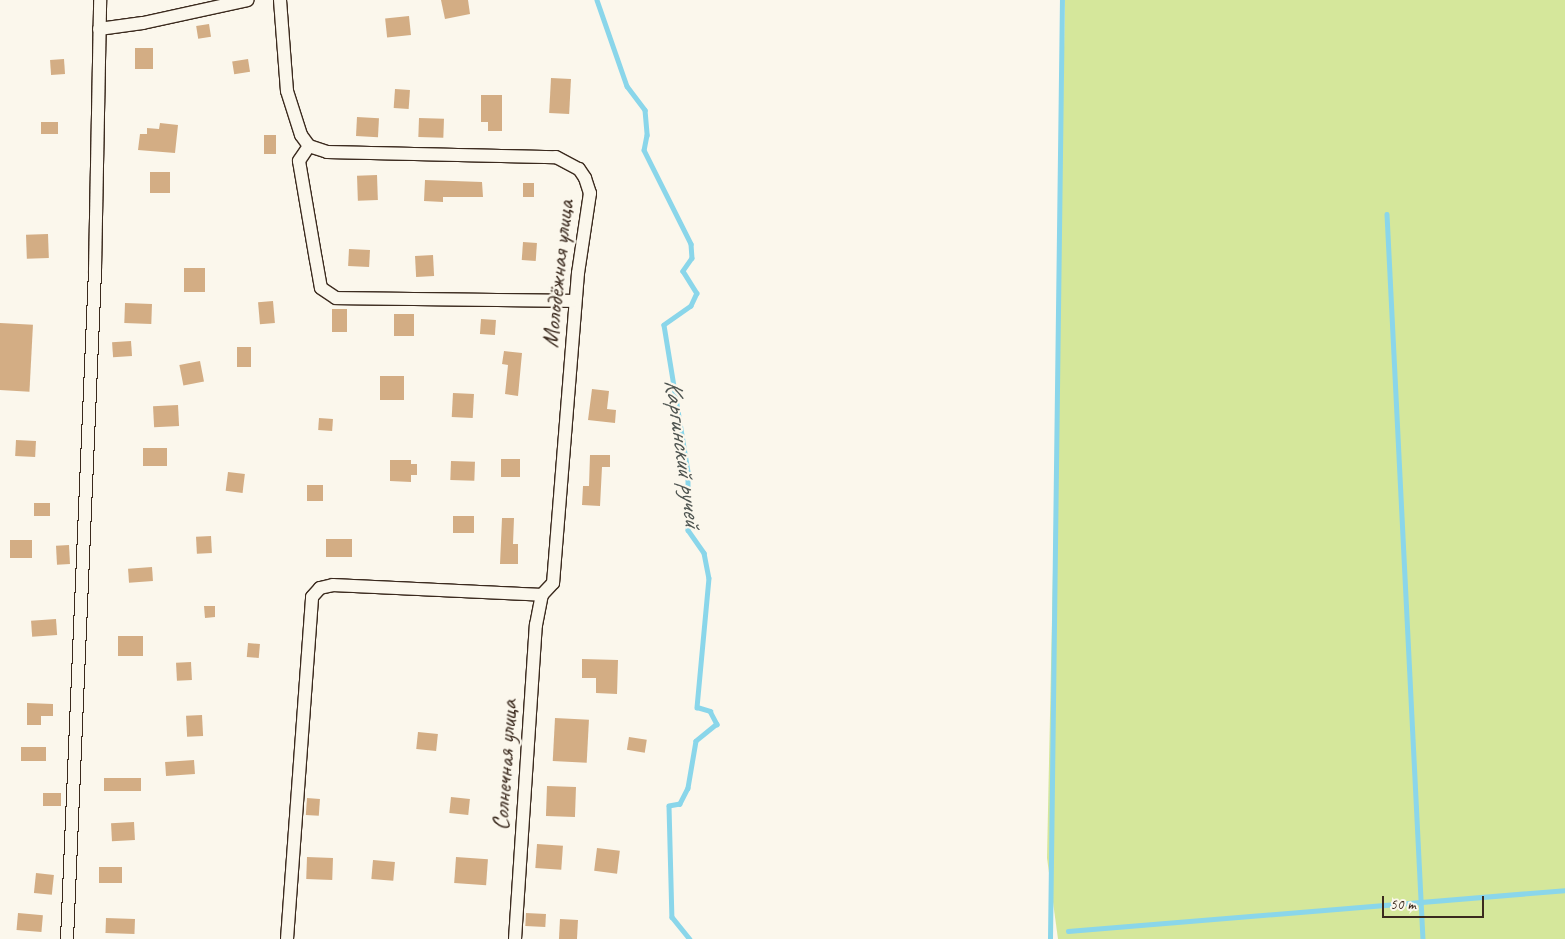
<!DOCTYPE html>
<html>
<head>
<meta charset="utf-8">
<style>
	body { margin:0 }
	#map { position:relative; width:1565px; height:939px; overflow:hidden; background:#fbf7ec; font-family:Caveat,sans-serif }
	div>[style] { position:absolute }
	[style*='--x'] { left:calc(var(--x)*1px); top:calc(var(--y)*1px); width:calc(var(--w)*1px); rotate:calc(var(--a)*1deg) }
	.green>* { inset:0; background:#d5e79b }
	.stream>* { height:4.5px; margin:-2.25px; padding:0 2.25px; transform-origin:2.25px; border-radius:2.25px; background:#8ad6ea }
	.building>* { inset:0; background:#d3ad84; transform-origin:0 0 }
	.roads { filter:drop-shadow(1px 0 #3b2a1e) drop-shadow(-1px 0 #3b2a1e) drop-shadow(0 1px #3b2a1e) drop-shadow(0 -1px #3b2a1e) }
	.street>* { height:12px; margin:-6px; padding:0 6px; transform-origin:6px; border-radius:6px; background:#fbf7ec }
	span { translate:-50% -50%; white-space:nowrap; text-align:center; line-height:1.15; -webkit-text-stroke:4.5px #fbf7ec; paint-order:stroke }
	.street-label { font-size:24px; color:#3b2a1e }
	.water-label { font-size:25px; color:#4f5551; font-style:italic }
	.scale { position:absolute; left:1382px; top:896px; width:102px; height:22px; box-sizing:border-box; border:2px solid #3b2a1e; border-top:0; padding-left:6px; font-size:15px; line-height:18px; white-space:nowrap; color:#3b2a1e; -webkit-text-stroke:4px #fbf7ec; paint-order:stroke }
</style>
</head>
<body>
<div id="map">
	<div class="green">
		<i style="clip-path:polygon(1065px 0,1565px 0,1565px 939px,1058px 939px,1047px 858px)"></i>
	</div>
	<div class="stream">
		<i style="--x:597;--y:0;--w:91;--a:70.8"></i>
		<i style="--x:627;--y:86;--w:30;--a:53"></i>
		<i style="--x:645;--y:110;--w:25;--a:85"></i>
		<i style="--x:647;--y:135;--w:15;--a:101"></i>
		<i style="--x:644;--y:150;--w:105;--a:63.4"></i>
		<i style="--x:691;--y:244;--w:14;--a:86"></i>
		<i style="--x:692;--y:258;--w:16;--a:125"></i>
		<i style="--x:683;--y:271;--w:26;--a:58"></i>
		<i style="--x:697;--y:293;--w:14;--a:115"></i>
		<i style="--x:691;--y:306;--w:33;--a:145"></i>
		<i style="--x:664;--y:325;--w:149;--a:80.7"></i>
		<i style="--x:688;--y:472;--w:58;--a:90"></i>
		<i style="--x:688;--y:530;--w:28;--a:55"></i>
		<i style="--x:704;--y:553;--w:25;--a:79"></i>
		<i style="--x:709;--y:578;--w:130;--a:95.3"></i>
		<i style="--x:697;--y:707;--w:14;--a:17"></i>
		<i style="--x:710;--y:711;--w:15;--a:62"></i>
		<i style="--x:717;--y:724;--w:27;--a:141"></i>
		<i style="--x:696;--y:741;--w:48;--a:99.7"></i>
		<i style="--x:688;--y:788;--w:18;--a:117"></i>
		<i style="--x:680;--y:804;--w:11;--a:170"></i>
		<i style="--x:669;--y:806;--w:111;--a:88.5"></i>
		<i style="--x:672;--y:917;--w:28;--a:51"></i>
		<i style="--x:1387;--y:214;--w:726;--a:87.16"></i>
		<i style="--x:1068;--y:931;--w:499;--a:-4.7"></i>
		<i style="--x:1050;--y:939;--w:939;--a:-89.27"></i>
	</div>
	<div class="building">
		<i style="clip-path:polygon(441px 0,468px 0,470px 14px,445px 19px)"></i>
		<i style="left:409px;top:16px;width:19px;height:24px;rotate:84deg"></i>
		<i style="left:209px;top:24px;width:13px;height:13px;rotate:81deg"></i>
		<i style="left:135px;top:48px;width:18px;height:21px"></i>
		<i style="left:64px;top:59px;width:15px;height:14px;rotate:86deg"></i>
		<i style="left:248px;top:59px;width:13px;height:16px;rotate:81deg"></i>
		<i style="left:551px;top:78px;width:20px;height:35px;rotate:3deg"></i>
		<i style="left:395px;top:89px;width:15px;height:19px;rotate:4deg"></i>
		<i style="clip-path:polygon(481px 95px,502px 95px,502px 131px,488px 131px,488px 122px,481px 122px)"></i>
		<i style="left:357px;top:117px;width:22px;height:19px;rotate:3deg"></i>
		<i style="left:419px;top:118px;width:25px;height:19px;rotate:2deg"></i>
		<i style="left:58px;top:122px;width:12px;height:17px;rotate:90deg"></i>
		<i style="clip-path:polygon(160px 123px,178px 125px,175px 153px,138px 150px,140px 134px,147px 134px,147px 128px,159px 129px)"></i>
		<i style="left:276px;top:135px;width:19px;height:12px;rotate:90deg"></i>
		<i style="left:170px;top:172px;width:21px;height:20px;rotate:90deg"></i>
		<i style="left:377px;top:175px;width:25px;height:20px;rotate:88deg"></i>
		<i style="clip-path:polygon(425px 180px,482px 182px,483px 197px,443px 197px,443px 202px,424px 201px)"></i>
		<i style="left:534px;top:183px;width:14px;height:11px;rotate:90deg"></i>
		<i style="left:48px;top:234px;width:24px;height:22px;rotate:88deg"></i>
		<i style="left:523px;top:242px;width:14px;height:18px;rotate:4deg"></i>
		<i style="left:349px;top:249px;width:21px;height:17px;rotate:3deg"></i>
		<i style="left:433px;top:255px;width:21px;height:18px;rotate:87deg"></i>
		<i style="left:184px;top:268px;width:21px;height:24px"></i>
		<i style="left:273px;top:301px;width:22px;height:15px;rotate:85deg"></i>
		<i style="left:125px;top:303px;width:27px;height:20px;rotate:2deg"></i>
		<i style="left:347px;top:309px;width:23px;height:15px;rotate:90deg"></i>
		<i style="left:394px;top:314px;width:20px;height:22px"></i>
		<i style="left:481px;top:319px;width:15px;height:15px;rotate:4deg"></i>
		<i style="left:0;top:323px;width:33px;height:67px;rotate:3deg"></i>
		<i style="left:131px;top:341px;width:15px;height:19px;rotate:86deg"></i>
		<i style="left:237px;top:347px;width:14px;height:20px"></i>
		<i style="clip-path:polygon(504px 351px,522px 353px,518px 396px,505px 394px,508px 365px,502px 364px)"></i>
		<i style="left:200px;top:361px;width:21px;height:21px;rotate:79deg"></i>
		<i style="left:380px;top:376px;width:24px;height:24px"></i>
		<i style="clip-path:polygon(592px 389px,609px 391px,607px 409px,616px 410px,615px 423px,588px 420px)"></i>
		<i style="left:453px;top:393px;width:21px;height:24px;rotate:3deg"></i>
		<i style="left:178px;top:405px;width:21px;height:25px;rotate:87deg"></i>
		<i style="left:319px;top:418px;width:14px;height:12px;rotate:4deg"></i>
		<i style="left:16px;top:440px;width:20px;height:16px;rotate:3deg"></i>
		<i style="left:143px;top:448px;width:24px;height:18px"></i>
		<i style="clip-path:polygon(590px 455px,610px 455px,610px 467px,602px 467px,600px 506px,582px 505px,583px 486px,589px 486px)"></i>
		<i style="left:501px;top:459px;width:19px;height:18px"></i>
		<i style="clip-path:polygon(390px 460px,411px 460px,411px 464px,417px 464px,417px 475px,411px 475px,411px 482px,390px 481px)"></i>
		<i style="left:451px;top:461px;width:24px;height:19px;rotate:2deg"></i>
		<i style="left:228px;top:472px;width:17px;height:19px;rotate:7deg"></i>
		<i style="left:307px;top:485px;width:16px;height:16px"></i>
		<i style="left:34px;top:503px;width:16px;height:13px"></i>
		<i style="left:453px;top:516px;width:21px;height:17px"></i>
		<i style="clip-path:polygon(502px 518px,514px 518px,513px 544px,518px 544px,518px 564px,500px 564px)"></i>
		<i style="left:211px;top:536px;width:17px;height:15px;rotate:87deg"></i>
		<i style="left:326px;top:539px;width:26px;height:18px"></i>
		<i style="left:32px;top:540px;width:18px;height:22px;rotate:90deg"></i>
		<i style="left:69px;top:545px;width:19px;height:13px;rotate:87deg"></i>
		<i style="left:152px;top:567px;width:14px;height:24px;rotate:86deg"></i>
		<i style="clip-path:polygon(204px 606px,215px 606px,215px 617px,205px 618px)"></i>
		<i style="left:56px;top:619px;width:16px;height:25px;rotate:86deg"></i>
		<i style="left:143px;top:636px;width:20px;height:25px;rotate:90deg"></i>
		<i style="left:248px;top:643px;width:12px;height:14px;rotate:5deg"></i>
		<i style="clip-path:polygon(582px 659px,618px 660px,617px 694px,596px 693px,596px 678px,582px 678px)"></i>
		<i style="left:191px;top:662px;width:18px;height:15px;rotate:87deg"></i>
		<i style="clip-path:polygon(27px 703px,53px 704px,53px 716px,41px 716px,41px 725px,27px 725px)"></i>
		<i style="left:202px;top:715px;width:21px;height:16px;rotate:87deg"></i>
		<i style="left:555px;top:718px;width:34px;height:43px;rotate:3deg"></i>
		<i style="left:418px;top:732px;width:20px;height:17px;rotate:6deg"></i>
		<i style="left:629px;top:737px;width:18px;height:13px;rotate:9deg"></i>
		<i style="left:21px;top:747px;width:25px;height:14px"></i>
		<i style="left:194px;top:760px;width:14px;height:29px;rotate:86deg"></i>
		<i style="left:141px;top:778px;width:13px;height:37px;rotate:90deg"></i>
		<i style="left:547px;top:786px;width:29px;height:30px;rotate:2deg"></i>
		<i style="left:43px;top:793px;width:18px;height:13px"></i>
		<i style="left:451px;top:797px;width:19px;height:16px;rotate:6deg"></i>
		<i style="left:307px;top:798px;width:13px;height:17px;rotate:4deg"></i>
		<i style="left:134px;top:822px;width:18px;height:23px;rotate:87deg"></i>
		<i style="left:537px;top:844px;width:26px;height:24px;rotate:4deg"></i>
		<i style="left:597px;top:848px;width:23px;height:23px;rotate:7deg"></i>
		<i style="left:307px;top:857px;width:26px;height:22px;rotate:2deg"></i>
		<i style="left:456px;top:857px;width:32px;height:26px;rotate:4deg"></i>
		<i style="left:373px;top:860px;width:22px;height:19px;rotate:5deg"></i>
		<i style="left:99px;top:867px;width:23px;height:16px"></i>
		<i style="left:36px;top:873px;width:18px;height:20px;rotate:6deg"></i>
		<i style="left:18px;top:913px;width:25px;height:17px;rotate:5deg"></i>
		<i style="left:526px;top:913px;width:20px;height:13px;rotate:3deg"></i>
		<i style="left:106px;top:918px;width:29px;height:15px;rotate:2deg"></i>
		<i style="left:560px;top:919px;width:18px;height:20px;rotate:3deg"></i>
	</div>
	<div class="roads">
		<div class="street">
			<i style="--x:280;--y:0;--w:91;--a:85.6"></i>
			<i style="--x:287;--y:91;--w:46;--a:72.3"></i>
			<i style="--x:301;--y:135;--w:14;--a:54"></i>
			<i style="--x:309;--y:146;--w:19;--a:18"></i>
			<i style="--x:327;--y:152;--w:229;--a:1.3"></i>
			<i style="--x:556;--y:157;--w:26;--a:28"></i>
			<i style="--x:579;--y:169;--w:11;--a:56"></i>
			<i style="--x:585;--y:178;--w:16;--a:72"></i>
			<i style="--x:590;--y:193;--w:81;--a:98.5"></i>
			<i style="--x:578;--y:273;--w:311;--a:94.6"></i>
			<i style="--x:553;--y:583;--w:16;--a:133"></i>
			<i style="--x:99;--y:29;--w:44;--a:-7.8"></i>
			<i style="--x:143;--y:23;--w:107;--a:-12.4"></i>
			<i style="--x:309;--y:146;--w:18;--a:124"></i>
			<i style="--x:299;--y:161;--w:100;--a:80.3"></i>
			<i style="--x:316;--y:260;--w:28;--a:80"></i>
			<i style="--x:321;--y:288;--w:18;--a:34"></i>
			<i style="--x:336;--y:298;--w:239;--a:0.7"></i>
			<i style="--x:67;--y:939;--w:670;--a:-87.6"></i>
			<i style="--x:95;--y:270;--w:270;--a:-88.9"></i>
			<i style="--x:287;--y:939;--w:343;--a:-85.8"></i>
			<i style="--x:312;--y:597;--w:12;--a:-48"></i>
			<i style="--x:320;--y:588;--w:13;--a:-13"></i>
			<i style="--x:333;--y:585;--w:209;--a:2.7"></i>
			<i style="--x:515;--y:939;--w:315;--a:-86.2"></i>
			<i style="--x:536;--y:625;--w:31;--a:-79"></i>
		</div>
	</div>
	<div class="street-label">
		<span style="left:558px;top:274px;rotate:-84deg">Молодёжная улица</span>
		<span style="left:505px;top:765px;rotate:-86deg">Солнечная улица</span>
	</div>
	<div class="water-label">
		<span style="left:683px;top:453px;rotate:82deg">Каргинский ручей</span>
	</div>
	<div class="scale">50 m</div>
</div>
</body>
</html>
